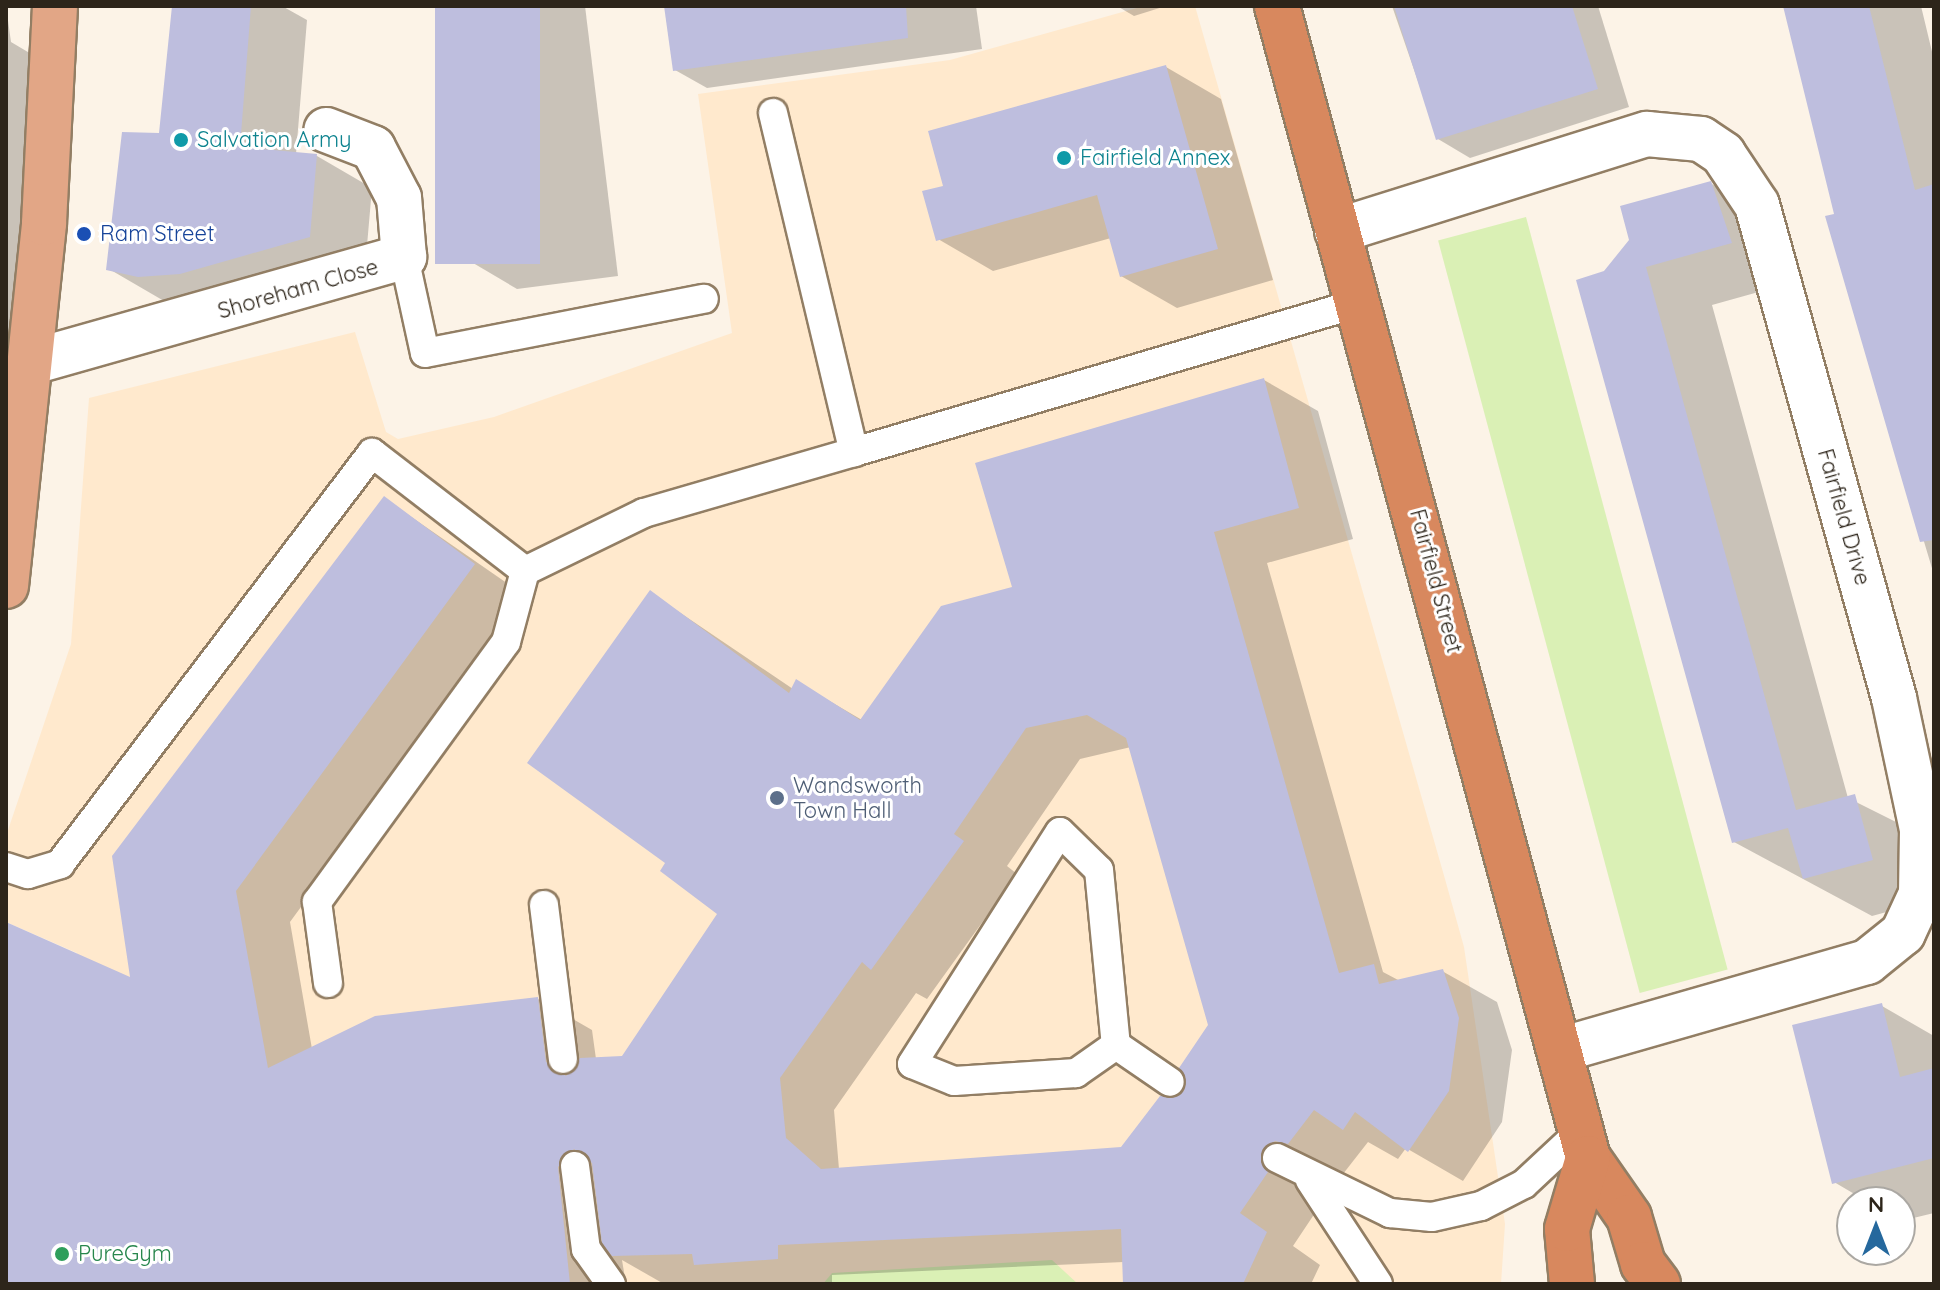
<!DOCTYPE html>
<html>
<head>
<meta charset="utf-8">
<style>
	body { margin:0 }
	#map { position:relative; width:1940px; height:1290px; overflow:hidden; background:#fcf3e7; font-family:Quicksand,sans-serif }
	div>[style] { position:absolute }
	[style*='--x'] { left:calc(var(--x)*1px); top:calc(var(--y)*1px); width:calc(var(--w)*1px); rotate:calc(var(--a)*1deg) }
	.built>* { inset:0; background:#ffe9cd }
	.green>* { inset:0; background:#daf0b5; transform-origin:0 0 }
	.shadow>* { inset:0; background:#0003 }
	.building>* { inset:0; background:#bebede; transform-origin:0 0 }
	.roads { filter:drop-shadow(2px 0 #927e64) drop-shadow(-2px 0 #927e64) drop-shadow(0 2px #927e64) drop-shadow(0 -2px #927e64) }
	.service>* { height:28px; margin:-14px; padding:0 14px; transform-origin:14px; border-radius:14px; background:#fff }
	.minor>* { height:44px; margin:-22px; padding:0 22px; transform-origin:22px; border-radius:22px; background:#fff }
	.primary>* { height:44px; margin:-22px; padding:0 22px; transform-origin:22px; border-radius:22px; background:#e2a686 }
	.trunk>* { height:44px; margin:-22px; padding:0 22px; transform-origin:22px; border-radius:22px; background:#d8885e }
	.dots>* { width:22px; height:22px; translate:-50% -50%; box-sizing:border-box; border:4px solid #fff; border-radius:50% }
	span { translate:-50% -50%; white-space:nowrap; text-align:center; line-height:1.15; -webkit-text-stroke:6px #fff; paint-order:stroke }
	.culture-label { font-size:22px; color:#0d838f }
	.left { translate:0 -50%; text-align:left }
	.transit-label { font-size:22px; color:#164399 }
	.street-label { font-size:22px; color:#2d251a }
	.service-label { font-size:22px; color:#4e5e75 }
	.leisure-label { font-size:22px; color:#27864d }
	.frame { position:absolute; inset:0; border:8px solid #2d251a; pointer-events:none }
	.north { position:absolute; left:1836px; top:1186px; width:80px; height:80px; box-sizing:border-box; background:#fff; border:2px solid #aba8a3; border-radius:50%; rotate:0deg; font-size:22px; font-weight:700; line-height:32px; text-align:center; color:#2d251a }
	.north::after { content:''; display:block; margin:auto; width:28px; height:36px; background:#25689d; clip-path:polygon(50% 0,100% 100%,50% 72%,0 100%) }
</style>
</head>
<body>
<div id="map">
	<div class="built">
		<i style="clip-path:polygon(1144px 6px,1195px 6px,1445px 879px,1464px 947px,1505px 1224px,1501px 1284px,6px 1284px,104px 1139px,77px 953px,6px 922px,6px 836px,71px 644px,89px 398px,355px 332px,386px 432px,398px 439px,494px 417px,732px 333px,698px 94px,950px 60px)"></i>
	</div>
	<div class="green">
		<i style="left:1526px;top:217px;width:779px;height:91px;rotate:75deg"></i>
		<i style="clip-path:polygon(1052px 1260px,1078px 1284px,823px 1284px,832px 1273px)"></i>
	</div>
	<div class="shadow">
		<i style="clip-path:polygon(6px 6px,11px 42px,38px 58px,6px 401px)"></i>
		<i style="clip-path:polygon(174px 6px,282px 6px,307px 20px,296px 154px,317px 156px,372px 188px,365px 269px,236px 305px,164px 301px,109px 269px,160px 135px)"></i>
		<i style="clip-path:polygon(437px 6px,585px 6px,618px 276px,517px 289px,468px 260px)"></i>
		<i style="clip-path:polygon(666px 6px,976px 6px,982px 49px,707px 88px,675px 70px)"></i>
		<i style="clip-path:polygon(1117px 6px,1166px 6px,1134px 16px)"></i>
		<i style="clip-path:polygon(1392px 6px,1598px 6px,1629px 107px,1470px 158px,1438px 139px)"></i>
		<i style="clip-path:polygon(1785px 6px,1921px 6px,1934px 60px,1934px 575px,1827px 218px,1837px 215px)"></i>
		<i style="clip-path:polygon(1166px 67px,1221px 99px,1273px 280px,1177px 308px,1121px 276px,1111px 238px,993px 271px,938px 239px,946px 187px)"></i>
		<i style="clip-path:polygon(1710px 183px,1777px 221px,1798px 281px,1712px 305px,1848px 798px,1922px 835px,1934px 899px,1872px 916px,1734px 842px,1605px 273px)"></i>
		<i style="clip-path:polygon(evenodd,1264px 380px,1318px 411px,1353px 539px,1267px 563px,1383px 972px,1400px 981px,1442px 971px,1497px 1002px,1512px 1050px,1502px 1122px,1463px 1181px,1406px 1148px,1398px 1159px,1368px 1142px,1343px 1174px,1330px 1171px,1321px 1204px,1293px 1246px,1320px 1265px,1311px 1284px,1125px 1284px,1124px 1262px,832px 1275px,832px 1284px,664px 1284px,622px 1260px,626px 1284px,6px 1284px,6px 925px,133px 981px,384px 498px,527px 597px,290px 922px,312px 1049px,538px 999px,592px 1030px,596px 1059px,624px 1058px,720px 913px,668px 863px,651px 593px,793px 689px,797px 682px,862px 720px,1264px 380px,1131px 747px,1210px 1026px,1187px 1092px,1122px 1149px,839px 1169px,834px 1110px,916px 993px,927px 999px,1017px 874px,1007px 866px,1080px 759px,1131px 747px)"></i>
		<i style="clip-path:polygon(1882px 1006px,1934px 1036px,1934px 1213px,1901px 1221px,1900px 1202px,1868px 1202px,1834px 1182px)"></i>
	</div>
	<div class="building">
		<i style="clip-path:polygon(172px 6px,251px 6px,240px 147px,317px 154px,310px 237px,180px 274px,138px 277px,106px 270px,122px 132px,159px 133px)"></i>
		<i style="left:435px;top:6px;width:105px;height:258px"></i>
		<i style="clip-path:polygon(664px 6px,906px 6px,908px 38px,673px 71px)"></i>
		<i style="clip-path:polygon(1394px 6px,1572px 6px,1598px 89px,1436px 140px)"></i>
		<i style="clip-path:polygon(1783px 6px,1869px 6px,1915px 190px,1934px 184px,1934px 540px,1920px 542px,1825px 216px,1834px 214px)"></i>
		<i style="clip-path:polygon(1166px 65px,1218px 249px,1120px 277px,1097px 195px,936px 241px,922px 191px,943px 186px,928px 131px)"></i>
		<i style="clip-path:polygon(1711px 181px,1732px 243px,1646px 267px,1796px 810px,1855px 794px,1873px 860px,1803px 879px,1788px 828px,1732px 843px,1576px 280px,1604px 271px,1629px 240px,1620px 206px)"></i>
		<i style="clip-path:polygon(evenodd,1264px 378px,1299px 508px,1214px 532px,1339px 973px,1374px 964px,1379px 984px,1443px 969px,1459px 1018px,1449px 1091px,1408px 1152px,1355px 1112px,1343px 1130px,1314px 1110px,1288px 1144px,1275px 1141px,1262px 1150px,1268px 1172px,1240px 1213px,1267px 1232px,1243px 1284px,1123px 1284px,1121px 1229px,778px 1245px,778px 1259px,694px 1265px,692px 1254px,612px 1256px,602px 1243px,592px 1163px,574px 1149px,558px 1167px,570px 1284px,6px 1284px,6px 922px,130px 977px,112px 856px,384px 496px,475px 564px,236px 891px,268px 1068px,375px 1016px,538px 997px,546px 1062px,566px 1076px,580px 1058px,622px 1056px,717px 914px,660px 871px,665px 863px,527px 763px,650px 590px,789px 693px,796px 679px,860px 720px,941px 606px,1012px 587px,975px 463px,1264px 378px,1087px 715px,1126px 738px,1208px 1025px,1179px 1068px,1184px 1091px,1160px 1096px,1121px 1147px,821px 1169px,786px 1138px,780px 1078px,862px 962px,871px 970px,964px 841px,954px 834px,1026px 728px,1087px 715px)"></i>
		<i style="clip-path:polygon(1882px 1003px,1900px 1077px,1934px 1068px,1934px 1158px,1832px 1184px,1792px 1025px)"></i>
	</div>
	<div class="roads">
		<div class="service">
			<i style="--x:773;--y:113;--w:349;--a:76.6"></i>
			<i style="--x:854;--y:452;--w:527;--a:-16.44"></i>
			<i style="--x:404;--y:257;--w:98;--a:77.7"></i>
			<i style="--x:425;--y:353;--w:284;--a:-11"></i>
			<i style="--x:1060;--y:832;--w:54;--a:44.3"></i>
			<i style="--x:1099;--y:870;--w:176;--a:84.5"></i>
			<i style="--x:1116;--y:1045;--w:49;--a:145"></i>
			<i style="--x:1076;--y:1073;--w:122;--a:176.2"></i>
			<i style="--x:954;--y:1081;--w:45;--a:-158"></i>
			<i style="--x:912;--y:1064;--w:275;--a:-57.5"></i>
			<i style="--x:6;--y:867;--w:23;--a:18"></i>
			<i style="--x:28;--y:874;--w:34;--a:-17"></i>
			<i style="--x:60;--y:864;--w:516;--a:-52.8"></i>
			<i style="--x:372;--y:453;--w:193;--a:37.6"></i>
			<i style="--x:544;--y:905;--w:155;--a:83"></i>
			<i style="--x:328;--y:983;--w:82;--a:-97.7"></i>
			<i style="--x:317;--y:902;--w:321;--a:-54"></i>
			<i style="--x:506;--y:642;--w:73;--a:-75"></i>
			<i style="--x:525;--y:571;--w:132;--a:-26"></i>
			<i style="--x:644;--y:513;--w:219;--a:-16.2"></i>
			<i style="--x:1116;--y:1045;--w:65;--a:34.4"></i>
			<i style="--x:1277;--y:1158;--w:126;--a:26"></i>
			<i style="--x:1390;--y:1213;--w:42;--a:5.4"></i>
			<i style="--x:1432;--y:1217;--w:50;--a:-12.7"></i>
			<i style="--x:1481;--y:1206;--w:48;--a:-27.1"></i>
			<i style="--x:1524;--y:1184;--w:79;--a:-43"></i>
			<i style="--x:575;--y:1166;--w:84;--a:82.5"></i>
			<i style="--x:586;--y:1249;--w:43;--a:54.5"></i>
			<i style="--x:1310;--y:1180;--w:124;--a:56.8"></i>
		</div>
		<div class="minor">
			<i style="--x:1337;--y:231;--w:325;--a:-17.4"></i>
			<i style="--x:1647;--y:134;--w:54;--a:5.3"></i>
			<i style="--x:1701;--y:139;--w:27;--a:34"></i>
			<i style="--x:1723;--y:154;--w:61;--a:56.3"></i>
			<i style="--x:1757;--y:205;--w:512;--a:74.47"></i>
			<i style="--x:1894;--y:698;--w:135;--a:78"></i>
			<i style="--x:1922;--y:830;--w:64;--a:90.9"></i>
			<i style="--x:1921;--y:894;--w:43;--a:114.8"></i>
			<i style="--x:1903;--y:933;--w:46;--a:141.1"></i>
			<i style="--x:1867;--y:962;--w:316;--a:164"></i>
			<i style="--x:32;--y:362;--w:387;--a:-15.8"></i>
			<i style="--x:404;--y:257;--w:59;--a:-94.8"></i>
			<i style="--x:399;--y:198;--w:56;--a:-117.5"></i>
			<i style="--x:373;--y:148;--w:50;--a:-159"></i>
		</div>
		<div class="primary">
			<i style="--x:6;--y:586;--w:365;--a:-84"></i>
			<i style="--x:44;--y:223;--w:217;--a:-87.1"></i>
		</div>
		<div class="trunk">
			<i style="--x:1277;--y:6;--w:1193;--a:74.89"></i>
			<i style="--x:1588;--y:1158;--w:72;--a:55.2"></i>
			<i style="--x:1629;--y:1217;--w:49;--a:73.4"></i>
			<i style="--x:1643;--y:1264;--w:25;--a:53"></i>
			<i style="--x:1572;--y:1284;--w:55;--a:-95.2"></i>
			<i style="--x:1567;--y:1229;--w:74;--a:-73.5"></i>
		</div>
	</div>
	<div class="dots">
		<i style="left:181px;top:140px;background:#0f9aa8"></i>
		<i style="left:1064px;top:158px;background:#0f9aa8"></i>
		<i style="left:84px;top:234px;background:#1a4fb4"></i>
		<i style="left:777px;top:798px;background:#5c6f8a"></i>
		<i style="left:62px;top:1254px;background:#2e9e5b"></i>
	</div>
	<div class="culture-label">
		<span class="left" style="left:197px;top:140px">Salvation Army</span>
		<span class="left" style="left:1080px;top:158px">Fairfield Annex</span>
	</div>
	<div class="transit-label">
		<span class="left" style="left:100px;top:234px">Ram Street</span>
	</div>
	<div class="street-label">
		<span style="left:298px;top:289px;rotate:-16deg">Shoreham Close</span>
		<span style="left:1844px;top:517px;rotate:74deg">Fairfield Drive</span>
		<span style="left:1436px;top:581px;rotate:75deg">Fairfield Street</span>
	</div>
	<div class="service-label">
		<span class="left" style="left:793px;top:798px">Wandsworth<br>Town Hall</span>
	</div>
	<div class="leisure-label">
		<span class="left" style="left:78px;top:1254px">PureGym</span>
	</div>
	<div class="frame"></div>
	<div class="north">N</div>
</div>
</body>
</html>
